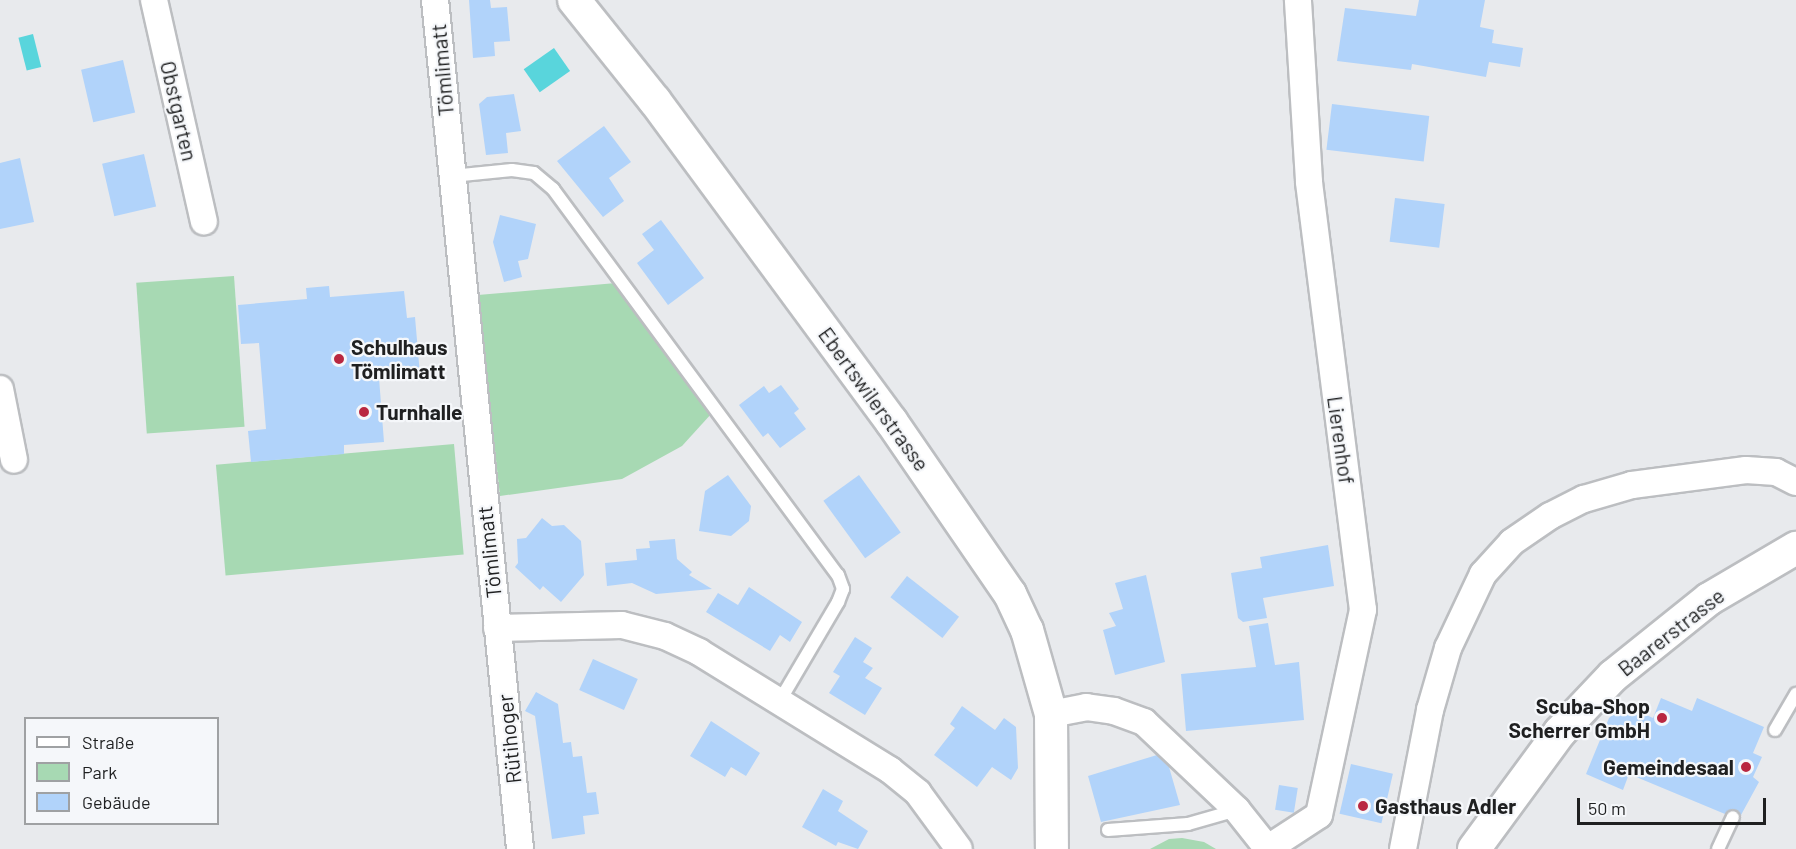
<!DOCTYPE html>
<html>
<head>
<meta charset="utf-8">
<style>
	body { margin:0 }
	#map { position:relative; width:1796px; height:849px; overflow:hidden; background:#e8eaed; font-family:Barlow,sans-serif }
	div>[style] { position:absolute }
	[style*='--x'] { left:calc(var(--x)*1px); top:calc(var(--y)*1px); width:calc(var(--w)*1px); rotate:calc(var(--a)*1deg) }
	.green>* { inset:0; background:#a7d9b3; transform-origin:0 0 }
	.water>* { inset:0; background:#59d5dc; transform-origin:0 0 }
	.building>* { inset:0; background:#b1d3fa; transform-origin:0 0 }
	.roads { filter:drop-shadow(2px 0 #bcbec1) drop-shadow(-2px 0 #bcbec1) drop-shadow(0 2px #bcbec1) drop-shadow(0 -2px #bcbec1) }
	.service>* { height:12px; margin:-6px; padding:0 6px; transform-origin:6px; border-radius:6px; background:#fff }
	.minor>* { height:26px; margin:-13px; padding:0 13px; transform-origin:13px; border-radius:13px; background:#fff }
	.tertiary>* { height:32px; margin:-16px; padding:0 16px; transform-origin:16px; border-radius:16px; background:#fff }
	.dots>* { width:16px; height:16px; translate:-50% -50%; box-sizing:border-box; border:3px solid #f5f7fa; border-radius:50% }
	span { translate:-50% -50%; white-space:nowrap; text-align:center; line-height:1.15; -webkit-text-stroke:4.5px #f5f7fa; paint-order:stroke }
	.street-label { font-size:21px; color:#1f2021 }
	.poi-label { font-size:21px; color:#1f2021; font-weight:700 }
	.left { translate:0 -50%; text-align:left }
	.right { translate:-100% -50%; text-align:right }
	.legend { position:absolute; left:24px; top:717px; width:195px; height:108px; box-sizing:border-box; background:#f5f7fa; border:2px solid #9fa1a3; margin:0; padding:8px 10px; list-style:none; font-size:18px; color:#1f2021 }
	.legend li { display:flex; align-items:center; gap:12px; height:30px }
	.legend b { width:30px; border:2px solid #9fa1a3 }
	.scale { position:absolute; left:1577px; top:798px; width:189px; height:27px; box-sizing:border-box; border:3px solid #1f2021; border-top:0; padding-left:8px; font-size:18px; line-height:21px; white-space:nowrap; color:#1f2021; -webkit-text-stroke:4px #f5f7fa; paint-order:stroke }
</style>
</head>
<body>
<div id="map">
	<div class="green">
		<i style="left:234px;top:276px;width:151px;height:98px;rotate:86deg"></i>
		<i style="clip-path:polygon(616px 283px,712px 413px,682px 446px,622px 479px,500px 496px,478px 295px)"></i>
		<i style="left:454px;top:444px;width:111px;height:239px;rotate:85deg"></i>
		<i style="clip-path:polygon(1182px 838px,1204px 842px,1216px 849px,1150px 849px,1169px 839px)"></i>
	</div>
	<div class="water">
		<i style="left:33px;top:34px;width:34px;height:15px;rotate:76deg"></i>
		<i style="left:554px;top:48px;width:28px;height:37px;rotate:55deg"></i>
	</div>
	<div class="building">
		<i style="clip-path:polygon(469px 0,490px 0,491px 8px,507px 7px,510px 41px,494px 42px,495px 56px,473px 58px)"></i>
		<i style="clip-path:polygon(1419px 0,1485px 0,1480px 27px,1494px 30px,1492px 43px,1523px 48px,1520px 67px,1489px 62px,1486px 77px,1412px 64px,1411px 70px,1337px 61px,1345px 8px,1416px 16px)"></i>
		<i style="left:123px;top:60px;width:54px;height:43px;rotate:77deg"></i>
		<i style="clip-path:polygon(514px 94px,521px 131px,506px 133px,508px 153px,486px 155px,479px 104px,487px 97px)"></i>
		<i style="left:1332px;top:104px;width:98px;height:46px;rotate:7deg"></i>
		<i style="clip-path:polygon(604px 126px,631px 162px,609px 178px,624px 201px,603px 217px,557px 161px)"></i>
		<i style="left:144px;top:154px;width:54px;height:43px;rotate:77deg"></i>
		<i style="clip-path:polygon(20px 158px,34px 222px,0 229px,0 163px)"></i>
		<i style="left:1395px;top:198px;width:50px;height:44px;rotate:7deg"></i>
		<i style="clip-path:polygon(500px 215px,536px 224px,528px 259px,518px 261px,522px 277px,504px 282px,493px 242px)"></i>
		<i style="clip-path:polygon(661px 220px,704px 278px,668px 305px,637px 263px,654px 250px,642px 234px)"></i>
		<i style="clip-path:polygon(329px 286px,330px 297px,404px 291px,407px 318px,415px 317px,420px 375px,379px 378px,384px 442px,344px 445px,344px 454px,251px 462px,248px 431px,266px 429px,259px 343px,241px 344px,238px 305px,307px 299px,306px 288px)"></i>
		<i style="clip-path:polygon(781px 385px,799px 409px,794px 413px,806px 429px,780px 448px,768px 433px,763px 437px,739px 405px,764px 386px,769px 393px)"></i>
		<i style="clip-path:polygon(728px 475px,751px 506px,749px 521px,731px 536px,699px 531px,705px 491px)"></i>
		<i style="left:859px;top:475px;width:71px;height:44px;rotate:54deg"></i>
		<i style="clip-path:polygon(542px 518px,552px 526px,564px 525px,581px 541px,584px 575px,561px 602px,543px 586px,540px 590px,515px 567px,518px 563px,517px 539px,526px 538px)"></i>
		<i style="clip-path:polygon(675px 539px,677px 559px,692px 572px,689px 575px,712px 589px,656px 594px,632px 583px,607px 586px,605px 563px,637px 560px,636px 549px,650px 548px,649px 541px)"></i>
		<i style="clip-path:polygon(1328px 545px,1334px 586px,1263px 598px,1267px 618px,1243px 622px,1238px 618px,1231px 573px,1262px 568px,1260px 557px)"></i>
		<i style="clip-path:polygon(1146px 575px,1165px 662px,1115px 675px,1103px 630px,1116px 626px,1109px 613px,1123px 609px,1115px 583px)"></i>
		<i style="left:907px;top:576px;width:66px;height:27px;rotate:38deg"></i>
		<i style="clip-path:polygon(749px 587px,802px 622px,790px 642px,780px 635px,770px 651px,706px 612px,718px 593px,738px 605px)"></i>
		<i style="clip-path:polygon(1268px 623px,1275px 665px,1299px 662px,1304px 720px,1186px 731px,1181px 674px,1256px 667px,1249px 626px)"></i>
		<i style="clip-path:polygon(855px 637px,872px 648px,863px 662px,873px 668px,865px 678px,882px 688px,865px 715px,829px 693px,840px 676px,833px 672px)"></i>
		<i style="left:593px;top:659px;width:49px;height:34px;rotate:24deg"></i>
		<i style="clip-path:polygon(536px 692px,558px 704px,563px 743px,571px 742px,573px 757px,582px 756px,587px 793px,596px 792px,599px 814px,583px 816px,585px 834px,552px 839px,535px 716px,525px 711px)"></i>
		<i style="clip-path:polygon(1661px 698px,1692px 711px,1697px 698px,1764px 727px,1753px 753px,1762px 757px,1753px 777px,1759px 782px,1741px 815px,1733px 809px,1725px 814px,1629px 774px,1623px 790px,1586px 774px,1609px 718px,1624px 705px,1653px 718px)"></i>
		<i style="clip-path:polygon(962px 706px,995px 730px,1004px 718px,1016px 727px,1018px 768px,1011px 780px,992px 767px,977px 787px,934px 755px,955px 728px,950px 724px)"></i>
		<i style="clip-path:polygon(711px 721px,760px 753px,746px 776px,731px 767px,725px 777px,690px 756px)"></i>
		<i style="clip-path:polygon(1157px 755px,1169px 767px,1180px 805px,1101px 822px,1088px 776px)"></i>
		<i style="left:1351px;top:764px;width:43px;height:51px;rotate:13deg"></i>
		<i style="left:1279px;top:785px;width:19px;height:25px;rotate:9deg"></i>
		<i style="clip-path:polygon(823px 789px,843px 801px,838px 811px,868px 831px,858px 849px,838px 842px,836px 846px,802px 827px)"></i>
	</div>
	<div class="roads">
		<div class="service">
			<i style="--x:452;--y:176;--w:60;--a:-5.7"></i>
			<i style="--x:512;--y:170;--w:22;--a:8"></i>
			<i style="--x:534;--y:173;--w:25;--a:40"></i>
			<i style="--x:553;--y:189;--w:480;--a:53.6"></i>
			<i style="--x:838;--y:575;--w:15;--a:70"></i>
			<i style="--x:843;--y:589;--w:14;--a:111"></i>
			<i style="--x:838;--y:602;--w:116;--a:120.5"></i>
			<i style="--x:1775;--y:730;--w:42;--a:-59.7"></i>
			<i style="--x:1108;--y:830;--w:80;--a:-4.3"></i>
			<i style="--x:1188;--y:824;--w:51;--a:-15.9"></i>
			<i style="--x:1718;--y:849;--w:35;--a:-65"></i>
		</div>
		<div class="minor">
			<i style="--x:154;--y:0;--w:227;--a:77.3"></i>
			<i style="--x:435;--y:0;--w:853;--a:84.28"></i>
			<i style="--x:0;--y:389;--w:72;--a:78.8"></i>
			<i style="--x:497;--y:628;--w:125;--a:-1.4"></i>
			<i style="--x:622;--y:625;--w:44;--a:14.3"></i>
			<i style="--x:665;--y:636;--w:38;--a:25"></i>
			<i style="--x:699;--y:652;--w:225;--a:31.7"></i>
			<i style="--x:890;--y:770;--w:36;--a:39"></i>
			<i style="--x:918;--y:793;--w:69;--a:53.8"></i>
			<i style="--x:1051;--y:714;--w:36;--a:-11"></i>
			<i style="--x:1086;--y:707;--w:28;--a:8"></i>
			<i style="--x:1114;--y:711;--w:32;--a:20"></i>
			<i style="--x:1144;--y:722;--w:128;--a:43.4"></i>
			<i style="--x:1237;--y:810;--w:50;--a:51.5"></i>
			<i style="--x:1267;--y:849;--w:62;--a:-33.2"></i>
			<i style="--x:1319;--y:815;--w:210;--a:-77.9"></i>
			<i style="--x:1363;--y:610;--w:432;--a:-97.2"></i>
			<i style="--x:1309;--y:181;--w:181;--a:-93.5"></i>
			<i style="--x:1403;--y:849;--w:142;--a:-79"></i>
			<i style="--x:1430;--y:710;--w:65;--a:-73.8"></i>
			<i style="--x:1448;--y:648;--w:82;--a:-64.7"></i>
			<i style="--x:1483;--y:574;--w:43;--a:-47.8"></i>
			<i style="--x:1512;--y:542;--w:46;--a:-34.4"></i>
			<i style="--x:1550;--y:516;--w:38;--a:-27"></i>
			<i style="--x:1584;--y:499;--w:50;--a:-16.3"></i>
			<i style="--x:1632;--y:485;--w:115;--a:-7.5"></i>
			<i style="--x:1746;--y:470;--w:30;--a:4"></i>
			<i style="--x:1776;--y:472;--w:22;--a:27"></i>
		</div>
		<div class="tertiary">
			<i style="--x:574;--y:0;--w:129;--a:51.3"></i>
			<i style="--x:655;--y:101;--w:398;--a:53.6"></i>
			<i style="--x:891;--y:421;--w:210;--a:55.5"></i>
			<i style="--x:1010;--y:594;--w:40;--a:65"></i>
			<i style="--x:1027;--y:630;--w:87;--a:74.1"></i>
			<i style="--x:1051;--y:714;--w:135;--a:89.6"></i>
			<i style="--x:1474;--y:849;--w:145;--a:-53.7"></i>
			<i style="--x:1560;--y:732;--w:77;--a:-46.6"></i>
			<i style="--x:1613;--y:676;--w:123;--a:-38.7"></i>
			<i style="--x:1709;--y:599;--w:101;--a:-30.4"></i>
		</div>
	</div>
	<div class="dots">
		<i style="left:339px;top:359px;background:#b92740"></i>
		<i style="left:364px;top:412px;background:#b92740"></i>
		<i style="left:1662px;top:718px;background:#b92740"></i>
		<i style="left:1746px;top:767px;background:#b92740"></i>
		<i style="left:1363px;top:806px;background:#b92740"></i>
	</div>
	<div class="street-label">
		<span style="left:442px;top:70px;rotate:-95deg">Tömlimatt</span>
		<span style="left:179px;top:111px;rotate:77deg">Obstgarten</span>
		<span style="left:874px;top:399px;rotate:54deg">Ebertswilerstrasse</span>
		<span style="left:1341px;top:440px;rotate:82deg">Lierenhof</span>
		<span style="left:489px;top:552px;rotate:-96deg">Tömlimatt</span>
		<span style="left:1671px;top:632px;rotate:-38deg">Baarerstrasse</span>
		<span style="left:509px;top:739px;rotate:-96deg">Rütihoger</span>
	</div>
	<div class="poi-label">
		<span class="left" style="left:351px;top:359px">Schulhaus<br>Tömlimatt</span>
		<span class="left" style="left:376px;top:412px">Turnhalle</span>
		<span class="right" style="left:1650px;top:718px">Scuba-Shop<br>Scherrer GmbH</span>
		<span class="right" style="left:1734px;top:767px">Gemeindesaal</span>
		<span class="left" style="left:1375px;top:806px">Gasthaus Adler</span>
	</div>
	<ul class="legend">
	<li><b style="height:8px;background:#fff"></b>Straße</li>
	<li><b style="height:16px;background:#a7d9b3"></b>Park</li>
	<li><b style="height:16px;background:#b1d3fa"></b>Gebäude</li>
	</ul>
	<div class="scale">50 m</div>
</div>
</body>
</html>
